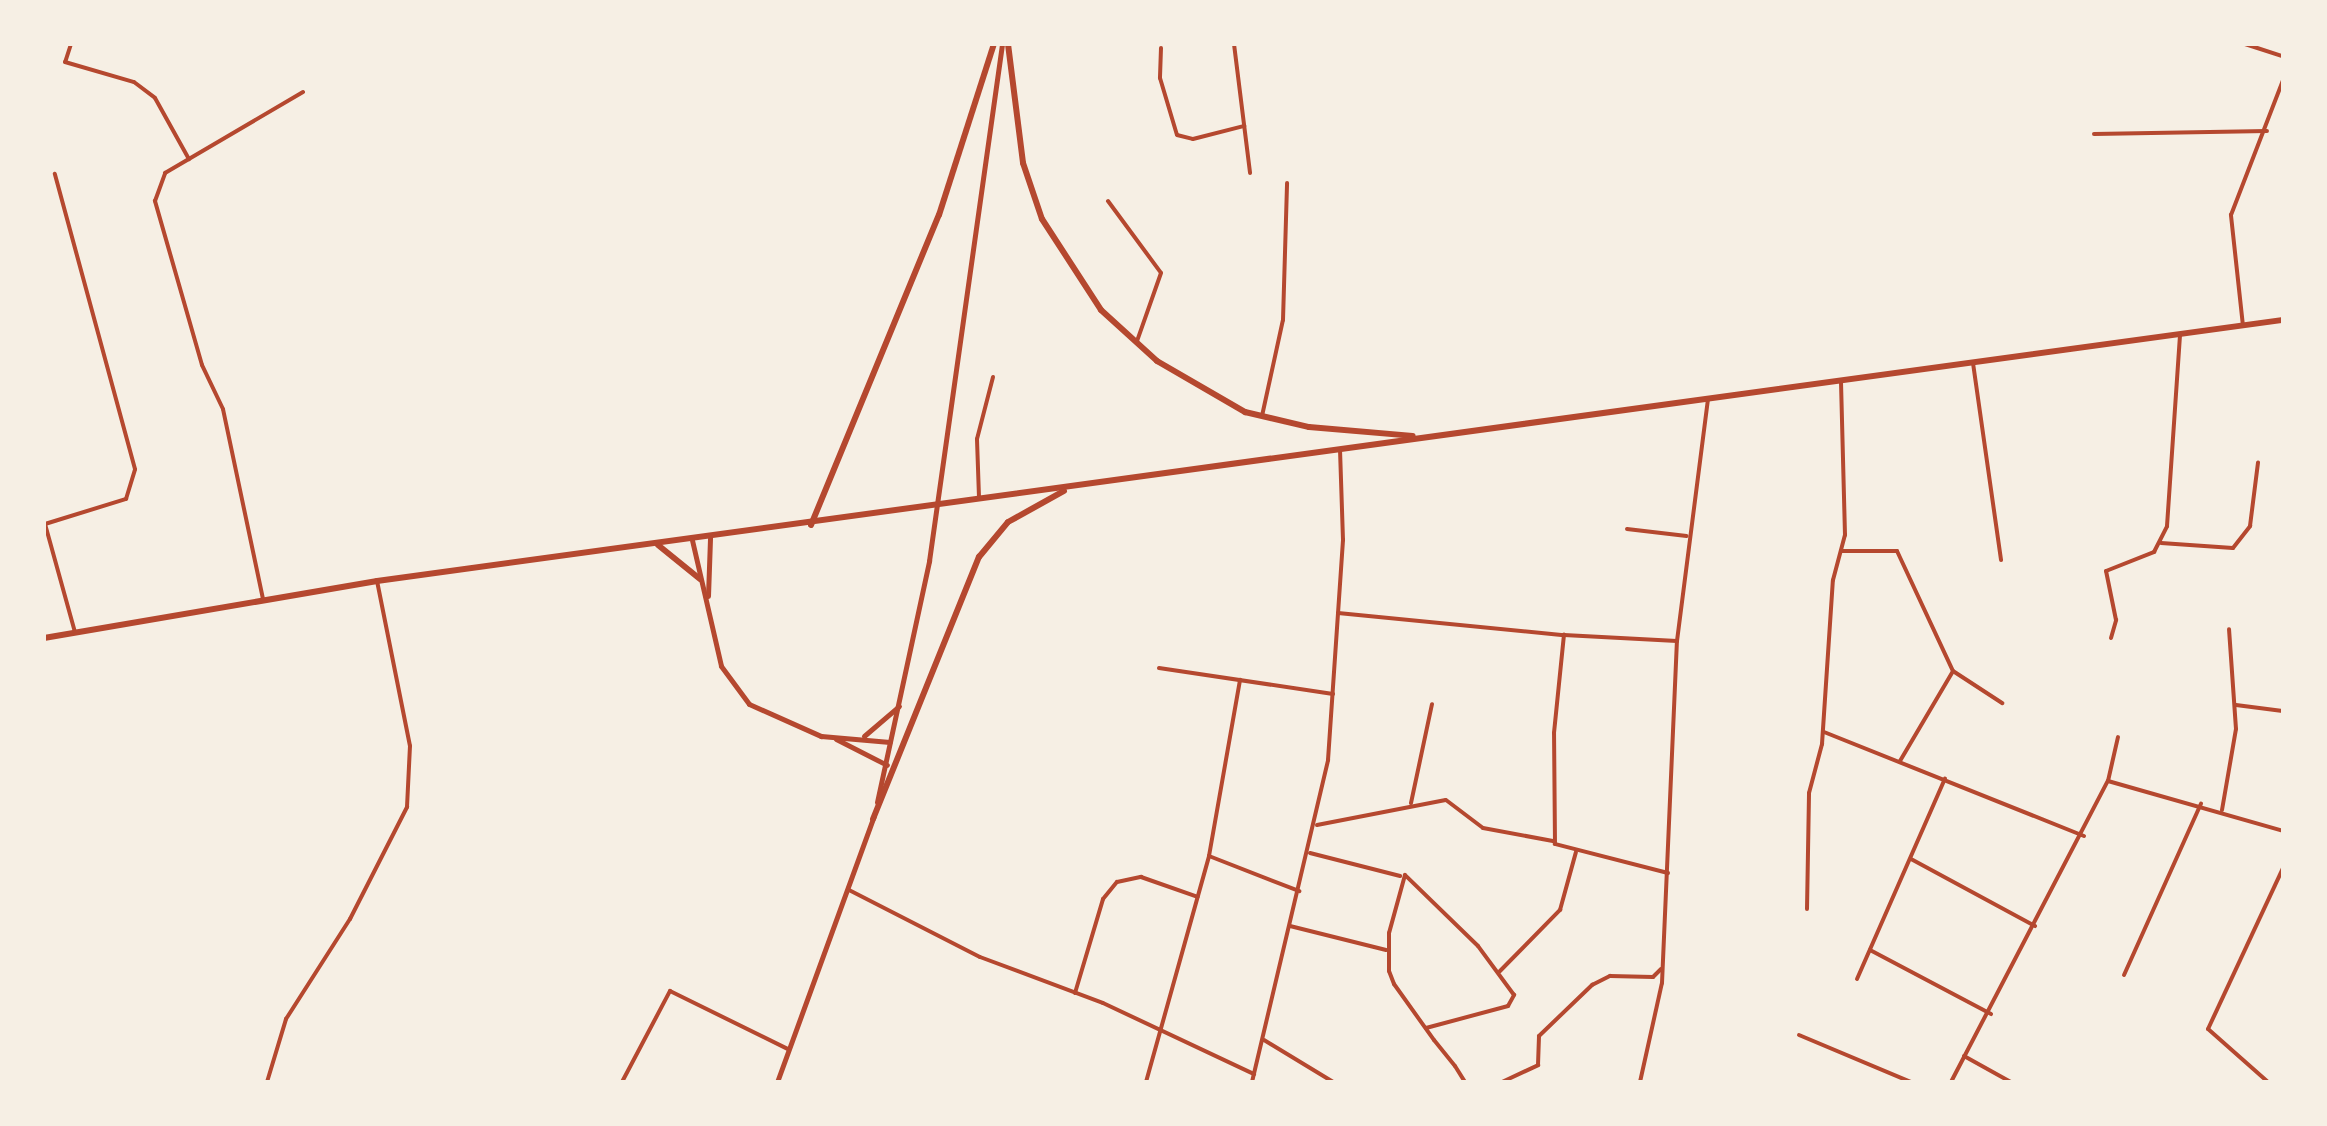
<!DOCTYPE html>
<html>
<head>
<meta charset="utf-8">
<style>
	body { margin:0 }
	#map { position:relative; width:2327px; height:1126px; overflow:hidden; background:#f6efe4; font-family:"Open Sans",sans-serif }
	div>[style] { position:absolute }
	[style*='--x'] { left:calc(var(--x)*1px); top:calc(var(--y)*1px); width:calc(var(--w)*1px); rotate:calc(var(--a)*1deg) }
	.minor>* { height:4px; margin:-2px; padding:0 2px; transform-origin:2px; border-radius:2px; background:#b5482f }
	.tertiary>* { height:5px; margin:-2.5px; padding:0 2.5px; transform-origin:2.5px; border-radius:2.5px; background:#b5482f }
	.secondary>* { height:6px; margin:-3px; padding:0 3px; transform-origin:3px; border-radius:3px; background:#b5482f }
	span { translate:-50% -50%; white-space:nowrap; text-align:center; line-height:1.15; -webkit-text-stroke:6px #f6efe4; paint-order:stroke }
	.frame { position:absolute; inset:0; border:46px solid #f6efe4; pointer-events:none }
</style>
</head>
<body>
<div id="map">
	<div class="minor">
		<i style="--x:71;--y:44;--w:19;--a:108"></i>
		<i style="--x:65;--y:62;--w:72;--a:16.2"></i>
		<i style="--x:134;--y:82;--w:26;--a:37"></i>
		<i style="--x:155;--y:98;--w:70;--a:60.9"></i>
		<i style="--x:1151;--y:44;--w:87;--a:0"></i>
		<i style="--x:1234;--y:44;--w:130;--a:82.9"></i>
		<i style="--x:2245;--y:44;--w:40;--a:18"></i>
		<i style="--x:1161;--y:48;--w:30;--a:92"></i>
		<i style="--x:1160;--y:78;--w:59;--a:73.4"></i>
		<i style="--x:1177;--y:135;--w:16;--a:14"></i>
		<i style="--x:1193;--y:139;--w:53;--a:-14.3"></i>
		<i style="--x:2094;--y:134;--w:173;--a:-1"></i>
		<i style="--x:1108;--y:201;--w:89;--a:53.6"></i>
		<i style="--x:1161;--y:273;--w:72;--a:109.4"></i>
		<i style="--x:2243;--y:326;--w:112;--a:-96.2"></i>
		<i style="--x:2231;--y:215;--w:145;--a:-68.9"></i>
		<i style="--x:1973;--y:363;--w:199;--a:81.9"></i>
		<i style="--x:1262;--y:416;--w:98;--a:-77.7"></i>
		<i style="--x:1283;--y:320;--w:137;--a:-88.3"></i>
		<i style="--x:979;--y:497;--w:58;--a:-92"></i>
		<i style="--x:977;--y:439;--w:64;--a:-75.5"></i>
		<i style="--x:45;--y:524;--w:85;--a:-17.2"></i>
		<i style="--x:126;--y:499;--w:31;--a:-73"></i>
		<i style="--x:135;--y:469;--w:306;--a:-105.2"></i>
		<i style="--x:45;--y:524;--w:112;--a:74.5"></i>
		<i style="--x:1627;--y:529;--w:60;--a:6.7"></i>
		<i style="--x:2161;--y:543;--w:72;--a:4"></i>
		<i style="--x:2233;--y:548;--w:28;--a:-52"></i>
		<i style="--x:2250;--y:526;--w:64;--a:-82.8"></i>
		<i style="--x:1841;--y:551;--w:56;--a:0"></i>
		<i style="--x:1897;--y:551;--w:132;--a:65"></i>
		<i style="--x:1953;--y:671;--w:59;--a:33.1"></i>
		<i style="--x:263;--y:599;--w:194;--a:-101.9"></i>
		<i style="--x:223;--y:409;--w:49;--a:-115.5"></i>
		<i style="--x:202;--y:365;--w:171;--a:-106"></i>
		<i style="--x:155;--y:201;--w:30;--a:-70"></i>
		<i style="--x:165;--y:173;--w:160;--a:-30.4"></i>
		<i style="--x:1338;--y:613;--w:227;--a:5.6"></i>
		<i style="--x:2111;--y:638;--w:19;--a:-74"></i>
		<i style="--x:2116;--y:620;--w:50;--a:-101.5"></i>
		<i style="--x:2106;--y:571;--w:52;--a:-21.6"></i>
		<i style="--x:2154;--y:552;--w:29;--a:-63"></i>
		<i style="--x:2167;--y:526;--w:192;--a:-86.1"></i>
		<i style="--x:1159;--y:668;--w:176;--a:8.5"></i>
		<i style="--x:2236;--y:705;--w:47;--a:7.3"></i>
		<i style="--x:1824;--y:732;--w:280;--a:21.8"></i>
		<i style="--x:1900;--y:761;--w:104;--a:-59.5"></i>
		<i style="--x:2108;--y:781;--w:45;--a:-77.2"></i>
		<i style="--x:1411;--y:803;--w:101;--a:-78"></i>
		<i style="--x:2222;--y:810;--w:82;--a:-80.2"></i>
		<i style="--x:2236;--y:729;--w:100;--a:-94"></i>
		<i style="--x:1317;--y:825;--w:131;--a:-11"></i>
		<i style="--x:1446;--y:800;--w:46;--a:37.1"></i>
		<i style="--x:1483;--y:828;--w:71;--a:10.5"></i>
		<i style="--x:1310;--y:853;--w:93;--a:14.3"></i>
		<i style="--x:1209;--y:856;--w:97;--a:21.3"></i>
		<i style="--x:1911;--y:859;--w:141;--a:28.4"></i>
		<i style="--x:1668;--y:873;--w:117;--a:-165.6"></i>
		<i style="--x:1555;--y:844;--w:111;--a:-90.5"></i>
		<i style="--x:1554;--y:733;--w:99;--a:-84.2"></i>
		<i style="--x:1564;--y:635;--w:113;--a:3"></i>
		<i style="--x:849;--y:890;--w:147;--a:27.1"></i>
		<i style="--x:980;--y:957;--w:131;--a:20.5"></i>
		<i style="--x:1103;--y:1003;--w:167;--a:25.2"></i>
		<i style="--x:1807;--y:909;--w:116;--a:-89"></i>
		<i style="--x:1809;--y:793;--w:51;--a:-75.1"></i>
		<i style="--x:1822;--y:744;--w:164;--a:-86.2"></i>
		<i style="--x:1833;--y:580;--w:47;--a:-75.1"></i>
		<i style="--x:1845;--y:535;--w:155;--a:-91.5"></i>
		<i style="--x:1290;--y:926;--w:99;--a:14"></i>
		<i style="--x:1870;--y:950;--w:137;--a:27.9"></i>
		<i style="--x:1500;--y:971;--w:86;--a:-45.5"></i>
		<i style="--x:1560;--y:910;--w:60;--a:-74.6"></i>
		<i style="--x:2124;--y:975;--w:188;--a:-65.8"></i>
		<i style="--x:1857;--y:979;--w:219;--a:-66.3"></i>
		<i style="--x:1075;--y:993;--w:98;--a:-73.4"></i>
		<i style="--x:1103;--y:899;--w:22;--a:-51"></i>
		<i style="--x:1117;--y:882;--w:25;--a:-12"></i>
		<i style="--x:1141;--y:877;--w:60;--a:19.3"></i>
		<i style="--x:1426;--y:1028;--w:85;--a:-15"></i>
		<i style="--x:1508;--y:1006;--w:13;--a:-61"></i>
		<i style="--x:1514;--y:995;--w:61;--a:-126.3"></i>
		<i style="--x:1478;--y:946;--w:102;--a:-135.8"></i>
		<i style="--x:1405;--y:875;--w:60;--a:105.4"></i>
		<i style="--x:1389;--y:933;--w:38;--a:90"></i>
		<i style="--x:1389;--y:971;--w:14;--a:69"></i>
		<i style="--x:1394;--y:984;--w:69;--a:54.5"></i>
		<i style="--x:1434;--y:1040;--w:33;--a:51"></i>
		<i style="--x:1455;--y:1066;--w:19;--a:58"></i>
		<i style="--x:1799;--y:1035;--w:121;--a:22.8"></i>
		<i style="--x:1264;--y:1040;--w:81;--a:31.3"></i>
		<i style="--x:1964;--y:1056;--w:54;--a:29"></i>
		<i style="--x:267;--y:1082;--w:66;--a:-73.2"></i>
		<i style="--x:286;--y:1019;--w:119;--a:-57.4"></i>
		<i style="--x:350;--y:919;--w:126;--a:-63"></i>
		<i style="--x:407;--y:807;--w:61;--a:-87.2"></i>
		<i style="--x:410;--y:746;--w:168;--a:-101.3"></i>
		<i style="--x:622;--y:1082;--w:103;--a:-62.2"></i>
		<i style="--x:670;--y:991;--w:131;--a:26.2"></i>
		<i style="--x:1146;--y:1082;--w:235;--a:-74.4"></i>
		<i style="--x:1209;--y:856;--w:179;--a:-80"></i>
		<i style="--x:1252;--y:1082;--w:331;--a:-76.7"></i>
		<i style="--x:1328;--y:760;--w:221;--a:-86.1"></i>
		<i style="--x:1343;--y:540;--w:89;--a:-91.9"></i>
		<i style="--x:1502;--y:1082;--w:40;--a:-25"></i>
		<i style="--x:1538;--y:1065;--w:29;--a:-88"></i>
		<i style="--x:1539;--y:1036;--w:74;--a:-43.9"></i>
		<i style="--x:1592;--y:985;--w:20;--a:-27"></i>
		<i style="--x:1610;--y:976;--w:43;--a:1.3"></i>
		<i style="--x:1653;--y:977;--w:11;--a:-45"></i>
		<i style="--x:1640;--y:1082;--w:101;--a:-77.5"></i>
		<i style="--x:1662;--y:983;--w:342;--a:-87.5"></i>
		<i style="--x:1677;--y:641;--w:244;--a:-82.7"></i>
		<i style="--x:1951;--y:1082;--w:339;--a:-62.5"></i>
		<i style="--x:2108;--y:781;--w:182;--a:15.9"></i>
		<i style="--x:2268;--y:1082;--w:80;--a:-138.5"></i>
		<i style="--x:2208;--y:1029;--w:178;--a:-65"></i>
	</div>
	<div class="tertiary">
		<i style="--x:692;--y:540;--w:129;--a:77"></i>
		<i style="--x:721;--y:666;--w:47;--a:53.6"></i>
		<i style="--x:749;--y:704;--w:79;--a:24"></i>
		<i style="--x:821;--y:736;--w:69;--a:5"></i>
		<i style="--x:708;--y:596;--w:58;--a:-88"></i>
		<i style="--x:864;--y:736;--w:46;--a:-40.6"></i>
		<i style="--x:836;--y:739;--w:57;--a:27"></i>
		<i style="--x:877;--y:802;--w:247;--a:-77.8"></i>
		<i style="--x:929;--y:561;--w:522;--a:-81.96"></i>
		<i style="--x:777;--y:1082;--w:283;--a:-70"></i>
	</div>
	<div class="secondary">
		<i style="--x:1008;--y:44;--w:120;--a:82.8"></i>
		<i style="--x:1023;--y:163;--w:59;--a:71.3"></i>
		<i style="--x:1042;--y:219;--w:108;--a:57"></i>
		<i style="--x:1101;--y:310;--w:76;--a:42.3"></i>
		<i style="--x:1157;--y:361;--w:102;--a:30.1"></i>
		<i style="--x:1245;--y:412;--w:66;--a:13.2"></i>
		<i style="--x:1309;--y:427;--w:104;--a:4.9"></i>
		<i style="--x:811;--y:525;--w:335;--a:-67.6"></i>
		<i style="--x:939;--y:215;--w:180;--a:-72.2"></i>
		<i style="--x:658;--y:545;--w:54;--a:39"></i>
		<i style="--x:44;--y:638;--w:338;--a:-9.7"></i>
		<i style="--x:377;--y:581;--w:1924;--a:-7.8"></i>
		<i style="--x:873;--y:819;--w:283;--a:-68"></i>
		<i style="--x:979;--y:557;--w:45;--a:-50.4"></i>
		<i style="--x:1008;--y:522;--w:64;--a:-29"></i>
	</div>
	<div class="frame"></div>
</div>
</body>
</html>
